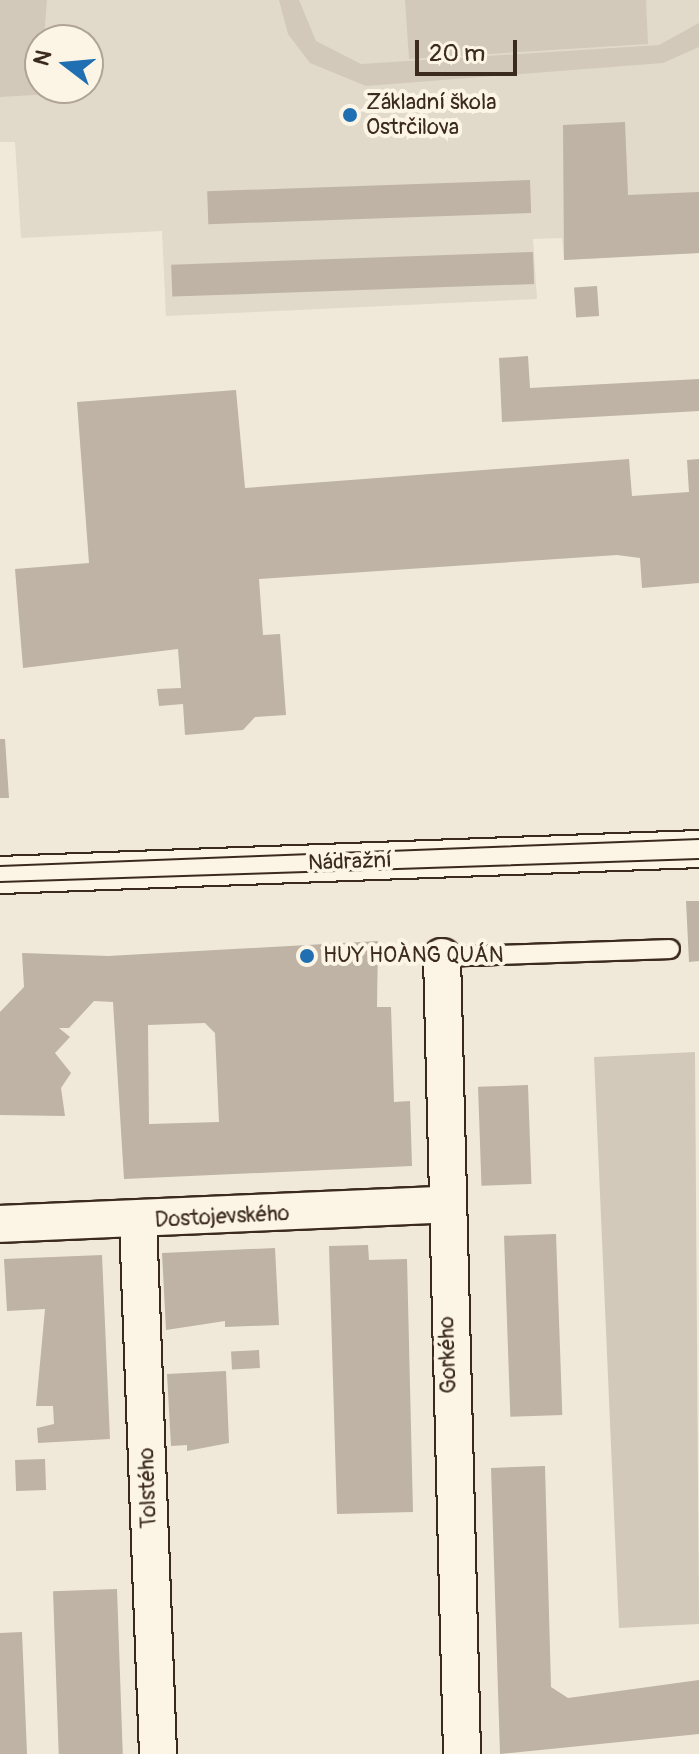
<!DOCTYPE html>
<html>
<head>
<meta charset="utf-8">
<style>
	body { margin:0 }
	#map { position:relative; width:699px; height:1754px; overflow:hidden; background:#f0e9d9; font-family:Pangolin,sans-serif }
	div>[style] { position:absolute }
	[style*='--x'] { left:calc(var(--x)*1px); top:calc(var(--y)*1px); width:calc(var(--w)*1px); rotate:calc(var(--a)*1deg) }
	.built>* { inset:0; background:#e1d9c9 }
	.green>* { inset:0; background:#d2c9ba }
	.building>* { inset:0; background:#beb3a4; transform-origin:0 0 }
	.roads { filter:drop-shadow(2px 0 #3b2a1e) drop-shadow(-2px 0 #3b2a1e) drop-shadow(0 2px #3b2a1e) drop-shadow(0 -2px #3b2a1e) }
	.lane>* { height:18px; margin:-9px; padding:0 9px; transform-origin:9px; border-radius:9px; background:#fcf5e5 }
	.street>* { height:36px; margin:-18px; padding:0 18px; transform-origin:18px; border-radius:18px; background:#fcf5e5 }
	.tram>* { height:2px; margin:-1px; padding:0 1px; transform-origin:1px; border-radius:1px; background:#3b2a1e }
	.dots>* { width:22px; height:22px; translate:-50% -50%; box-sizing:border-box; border:4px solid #fcf5e5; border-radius:50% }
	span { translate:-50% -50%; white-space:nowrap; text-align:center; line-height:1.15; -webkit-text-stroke:8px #fcf5e5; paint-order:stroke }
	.poi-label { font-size:22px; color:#3b2a1e }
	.left { translate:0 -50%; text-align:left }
	.street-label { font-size:22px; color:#3b2a1e }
	.north { position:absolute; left:24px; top:24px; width:80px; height:80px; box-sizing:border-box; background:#fcf5e5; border:2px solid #afa495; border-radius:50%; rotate:286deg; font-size:22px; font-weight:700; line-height:32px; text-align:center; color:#3b2a1e }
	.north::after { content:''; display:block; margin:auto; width:28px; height:36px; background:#1f6fb2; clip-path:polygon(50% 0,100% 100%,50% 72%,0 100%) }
	.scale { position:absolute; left:415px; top:40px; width:102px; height:36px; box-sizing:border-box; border:4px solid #3b2a1e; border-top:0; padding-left:10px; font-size:24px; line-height:28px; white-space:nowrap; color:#3b2a1e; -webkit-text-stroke:6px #fcf5e5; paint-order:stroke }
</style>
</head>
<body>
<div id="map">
	<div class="built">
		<i style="clip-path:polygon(evenodd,0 0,699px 0,699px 253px,564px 260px,562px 238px,533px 239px,537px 299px,166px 316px,162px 231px,21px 238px,15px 142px,0 142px,0 0,40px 40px,88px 40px,88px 88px,40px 88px,40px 40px)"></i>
	</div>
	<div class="green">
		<i style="clip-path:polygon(0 0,47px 0,40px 88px,51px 94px,0 97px)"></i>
		<i style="clip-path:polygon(279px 0,299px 0,316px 41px,361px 64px,659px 45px,699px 23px,699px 47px,663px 63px,366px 86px,310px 63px,288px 34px)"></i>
		<i style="clip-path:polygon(405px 0,646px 0,648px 44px,409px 59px)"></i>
		<i style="clip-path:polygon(695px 1052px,699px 1624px,619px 1628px,594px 1057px)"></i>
	</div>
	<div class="building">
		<i style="clip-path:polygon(625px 122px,628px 195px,699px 192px,699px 253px,564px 260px,563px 125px)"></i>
		<i style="left:530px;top:180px;width:33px;height:323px;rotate:88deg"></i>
		<i style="left:533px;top:252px;width:32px;height:362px;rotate:88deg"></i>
		<i style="left:597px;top:286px;width:30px;height:23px;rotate:86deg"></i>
		<i style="clip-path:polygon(528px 356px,530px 388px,699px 379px,699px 411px,502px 422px,499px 358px)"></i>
		<i style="clip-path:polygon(236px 390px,245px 488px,629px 459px,632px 496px,689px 492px,687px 460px,699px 459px,699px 583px,642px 588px,640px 558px,617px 555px,259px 579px,263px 635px,280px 634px,286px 715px,255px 717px,243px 730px,185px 735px,183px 704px,159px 706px,157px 689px,181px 688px,178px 649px,23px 668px,15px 569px,89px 563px,77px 402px)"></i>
		<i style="clip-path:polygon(0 739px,5px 739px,9px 798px,0 798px)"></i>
		<i style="clip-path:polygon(686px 901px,699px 901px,699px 961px,689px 962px)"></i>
		<i style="clip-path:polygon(evenodd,378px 941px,377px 1007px,391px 1007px,394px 1102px,410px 1101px,412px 1166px,124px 1179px,113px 1002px,94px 1001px,69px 1028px,59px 1028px,70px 1037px,55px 1053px,71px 1073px,61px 1088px,65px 1116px,0 1115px,0 1012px,24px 987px,22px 953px,108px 956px,378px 941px,205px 1023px,215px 1033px,219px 1122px,149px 1124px,148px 1025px,205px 1023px)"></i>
		<i style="left:528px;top:1085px;width:99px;height:50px;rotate:88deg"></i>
		<i style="left:556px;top:1234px;width:181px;height:52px;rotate:88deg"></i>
		<i style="clip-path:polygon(368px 1245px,369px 1260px,407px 1259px,413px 1512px,337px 1514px,329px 1246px)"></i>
		<i style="clip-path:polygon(275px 1248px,279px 1325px,225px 1327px,225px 1321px,166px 1330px,162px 1253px)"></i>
		<i style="clip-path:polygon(102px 1255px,110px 1439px,38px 1443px,37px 1428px,54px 1424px,53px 1406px,36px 1406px,45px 1309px,7px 1311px,4px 1259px)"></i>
		<i style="left:259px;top:1350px;width:18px;height:28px;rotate:87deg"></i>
		<i style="clip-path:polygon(226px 1371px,229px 1443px,187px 1451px,187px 1445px,171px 1446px,167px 1374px)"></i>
		<i style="left:45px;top:1459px;width:31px;height:30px;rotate:88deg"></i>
		<i style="clip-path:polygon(545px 1466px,551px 1687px,568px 1698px,699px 1680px,699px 1734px,500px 1754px,491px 1468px)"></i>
		<i style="left:117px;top:1589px;width:165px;height:64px;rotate:88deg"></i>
		<i style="clip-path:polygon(22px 1632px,27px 1754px,0 1754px,0 1633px)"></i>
	</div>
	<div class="roads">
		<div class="lane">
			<i style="--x:442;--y:957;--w:228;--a:-2"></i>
		</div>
		<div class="street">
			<i style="--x:0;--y:875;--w:699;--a:-2.13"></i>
			<i style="--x:442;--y:957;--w:797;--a:88.56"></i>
			<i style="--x:138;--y:1221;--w:533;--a:87.85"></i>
			<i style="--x:0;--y:1224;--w:443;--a:-2.5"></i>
		</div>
	</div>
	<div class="tram">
		<i style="--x:0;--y:866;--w:700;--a:-2.21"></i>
		<i style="--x:0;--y:882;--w:699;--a:-1.88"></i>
	</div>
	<div class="dots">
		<i style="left:350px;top:115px;background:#1f6fb2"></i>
		<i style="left:307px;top:956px;background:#1f6fb2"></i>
	</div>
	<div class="poi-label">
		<span class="left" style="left:366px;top:115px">Základní škola<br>Ostrčilova</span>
		<span class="left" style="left:323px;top:956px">HUY HOÀNG QUÁN</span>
	</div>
	<div class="street-label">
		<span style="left:350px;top:862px;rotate:-2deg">Nádražní</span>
		<span style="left:222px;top:1217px;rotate:-3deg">Dostojevského</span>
		<span style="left:448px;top:1355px;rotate:-92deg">Gorkého</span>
		<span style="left:148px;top:1488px;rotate:-92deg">Tolstého</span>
	</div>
	<div class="north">N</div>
	<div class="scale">20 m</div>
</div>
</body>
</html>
